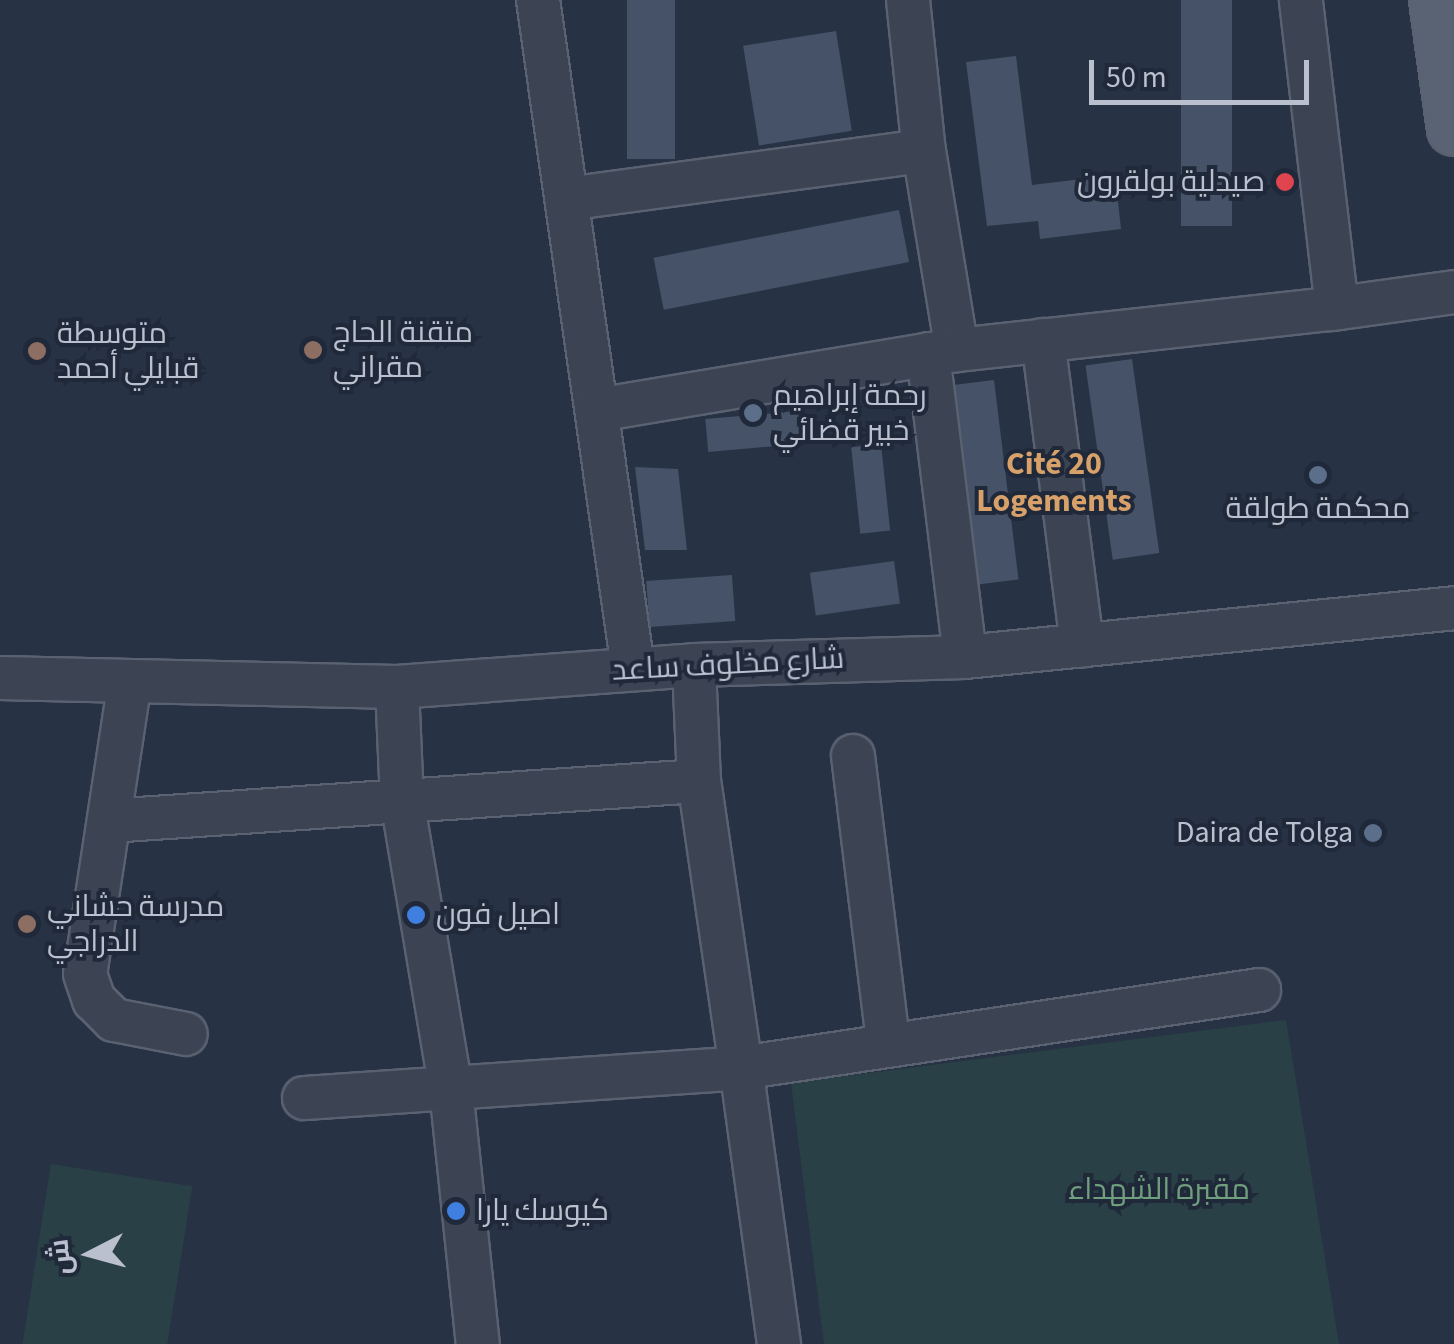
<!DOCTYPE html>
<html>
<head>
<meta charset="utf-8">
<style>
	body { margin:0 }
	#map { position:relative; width:1454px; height:1344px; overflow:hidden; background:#273245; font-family:"Source Sans 3",Cairo,sans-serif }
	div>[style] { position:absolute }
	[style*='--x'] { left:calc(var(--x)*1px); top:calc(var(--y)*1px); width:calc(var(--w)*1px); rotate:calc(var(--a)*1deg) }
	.green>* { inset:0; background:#294146; transform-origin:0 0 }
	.building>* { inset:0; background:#465267; transform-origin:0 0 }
	.roads { filter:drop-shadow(2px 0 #5a6271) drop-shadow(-2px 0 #5a6271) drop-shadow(0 2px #5a6271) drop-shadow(0 -2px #5a6271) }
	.minor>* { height:42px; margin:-21px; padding:0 21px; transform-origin:21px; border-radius:21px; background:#3c4454 }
	.major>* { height:52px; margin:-26px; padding:0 26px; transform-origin:26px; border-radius:26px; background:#5a6374 }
	.dots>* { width:28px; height:28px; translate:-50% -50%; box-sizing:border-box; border:5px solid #20293a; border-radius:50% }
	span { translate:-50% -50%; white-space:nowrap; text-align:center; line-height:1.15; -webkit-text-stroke:8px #20293a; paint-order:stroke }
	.poi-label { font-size:30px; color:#bac0cd }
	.right { translate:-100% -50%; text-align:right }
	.left { translate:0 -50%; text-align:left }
	.street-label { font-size:30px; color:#bac0cd }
	.park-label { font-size:30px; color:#709f7e }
	.neighbourhood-label { font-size:32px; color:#d8a16a; font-weight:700 }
	.north { position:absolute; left:40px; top:1204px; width:100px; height:100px; -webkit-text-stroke:8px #20293a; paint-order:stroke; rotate:264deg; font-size:28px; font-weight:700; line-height:40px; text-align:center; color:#bac0cd }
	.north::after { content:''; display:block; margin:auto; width:35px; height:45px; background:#bac0cd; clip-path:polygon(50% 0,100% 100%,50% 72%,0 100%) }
	.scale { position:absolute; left:1089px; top:60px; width:220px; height:45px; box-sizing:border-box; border:5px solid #bac0cd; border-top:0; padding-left:12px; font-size:30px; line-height:35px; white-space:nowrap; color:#bac0cd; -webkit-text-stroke:8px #20293a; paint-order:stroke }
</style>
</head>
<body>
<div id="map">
	<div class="green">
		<i style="clip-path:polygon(1286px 1020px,1339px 1344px,824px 1344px,791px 1083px)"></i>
		<i style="left:51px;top:1164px;width:143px;height:182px;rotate:9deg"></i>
	</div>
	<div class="building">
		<i style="left:627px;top:0;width:48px;height:159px"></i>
		<i style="left:1181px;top:0;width:51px;height:226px"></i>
		<i style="left:836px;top:31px;width:101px;height:94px;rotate:81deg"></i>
		<i style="clip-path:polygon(1016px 56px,1032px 185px,1115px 175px,1121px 229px,1040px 239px,1038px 221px,987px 226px,966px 62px)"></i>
		<i style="left:899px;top:210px;width:53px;height:250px;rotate:79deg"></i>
		<i style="left:1132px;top:359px;width:196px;height:47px;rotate:82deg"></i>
		<i style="left:994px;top:380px;width:201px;height:43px;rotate:83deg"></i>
		<i style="left:798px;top:411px;width:33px;height:93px;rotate:85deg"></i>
		<i style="left:881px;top:444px;width:87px;height:30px;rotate:84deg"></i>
		<i style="clip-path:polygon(635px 467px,678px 469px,687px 550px,645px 550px)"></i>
		<i style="left:894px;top:561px;width:43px;height:85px;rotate:82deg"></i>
		<i style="left:732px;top:575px;width:46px;height:86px;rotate:86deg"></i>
	</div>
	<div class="roads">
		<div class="minor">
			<i style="--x:538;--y:0;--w:675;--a:81.91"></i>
			<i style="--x:908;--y:0;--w:152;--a:84"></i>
			<i style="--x:924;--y:151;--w:202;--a:80.6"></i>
			<i style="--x:567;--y:199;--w:360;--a:-7.7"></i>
			<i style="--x:1332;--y:309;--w:123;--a:-7.9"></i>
			<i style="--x:1043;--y:340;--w:308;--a:82.7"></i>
			<i style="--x:928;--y:354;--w:305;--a:83"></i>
			<i style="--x:597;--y:410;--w:365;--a:-9.5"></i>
			<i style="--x:957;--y:350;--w:382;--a:-6.3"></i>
			<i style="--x:1337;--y:308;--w:310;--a:-96.7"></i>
			<i style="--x:0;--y:678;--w:397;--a:1.3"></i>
			<i style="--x:397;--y:687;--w:298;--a:-4.2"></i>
			<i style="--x:694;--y:665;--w:271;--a:-1.7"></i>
			<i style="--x:965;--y:657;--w:491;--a:-5.7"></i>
			<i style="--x:130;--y:681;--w:296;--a:98.7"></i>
			<i style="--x:85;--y:974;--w:28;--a:71"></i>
			<i style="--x:94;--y:1000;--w:28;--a:45"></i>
			<i style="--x:114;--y:1020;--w:73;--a:11"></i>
			<i style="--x:397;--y:687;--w:113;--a:87.5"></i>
			<i style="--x:402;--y:800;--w:293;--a:80.4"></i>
			<i style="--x:451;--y:1089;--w:256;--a:84"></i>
			<i style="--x:853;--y:756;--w:288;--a:83"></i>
			<i style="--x:109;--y:821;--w:591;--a:-3.88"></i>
			<i style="--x:304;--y:1098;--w:438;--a:-3.9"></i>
			<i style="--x:741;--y:1068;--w:290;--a:-98.3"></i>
			<i style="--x:699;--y:781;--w:116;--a:-92.5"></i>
			<i style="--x:779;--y:1344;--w:279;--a:-97.8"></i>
			<i style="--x:741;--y:1068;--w:524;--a:-8.56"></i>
		</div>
		<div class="major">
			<i style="--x:1436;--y:0;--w:130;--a:82.1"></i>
		</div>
	</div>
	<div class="dots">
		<i style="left:1285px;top:182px;background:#e0444e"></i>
		<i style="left:313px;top:350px;background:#8d6e63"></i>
		<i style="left:37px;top:351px;background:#8d6e63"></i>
		<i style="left:753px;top:413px;background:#5c6f8a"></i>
		<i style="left:1318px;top:475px;background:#5c6f8a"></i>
		<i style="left:1373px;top:833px;background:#5c6f8a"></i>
		<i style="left:416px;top:915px;background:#3f7fe0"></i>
		<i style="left:27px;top:924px;background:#8d6e63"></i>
		<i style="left:456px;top:1211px;background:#3f7fe0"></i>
	</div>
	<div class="poi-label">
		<span class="right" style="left:1265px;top:182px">صيدلية بولقرون</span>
		<span class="left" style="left:333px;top:350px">متقنة الحاج<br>مقراني</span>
		<span class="left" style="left:57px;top:351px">متوسطة<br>قبايلي أحمد</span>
		<span class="left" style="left:773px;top:413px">رحمة إبراهيم<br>خبير قضائي</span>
		<span style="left:1318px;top:509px">محكمة طولقة</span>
		<span class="right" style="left:1353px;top:833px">Daira de Tolga</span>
		<span class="left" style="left:47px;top:924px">مدرسة حشاني<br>الدراجي</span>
		<span class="left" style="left:436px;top:915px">اصيل فون</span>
		<span class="left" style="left:476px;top:1211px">كيوسك يارا</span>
	</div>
	<div class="street-label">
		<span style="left:728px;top:665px;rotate:-3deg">شارع مخلوف ساعد</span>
	</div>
	<div class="park-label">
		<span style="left:1159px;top:1190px">مقبرة الشهداء</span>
	</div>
	<div class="neighbourhood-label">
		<span style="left:1054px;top:483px">Cité 20<br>Logements</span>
	</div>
	<div class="north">ش</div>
	<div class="scale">50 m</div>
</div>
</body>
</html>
